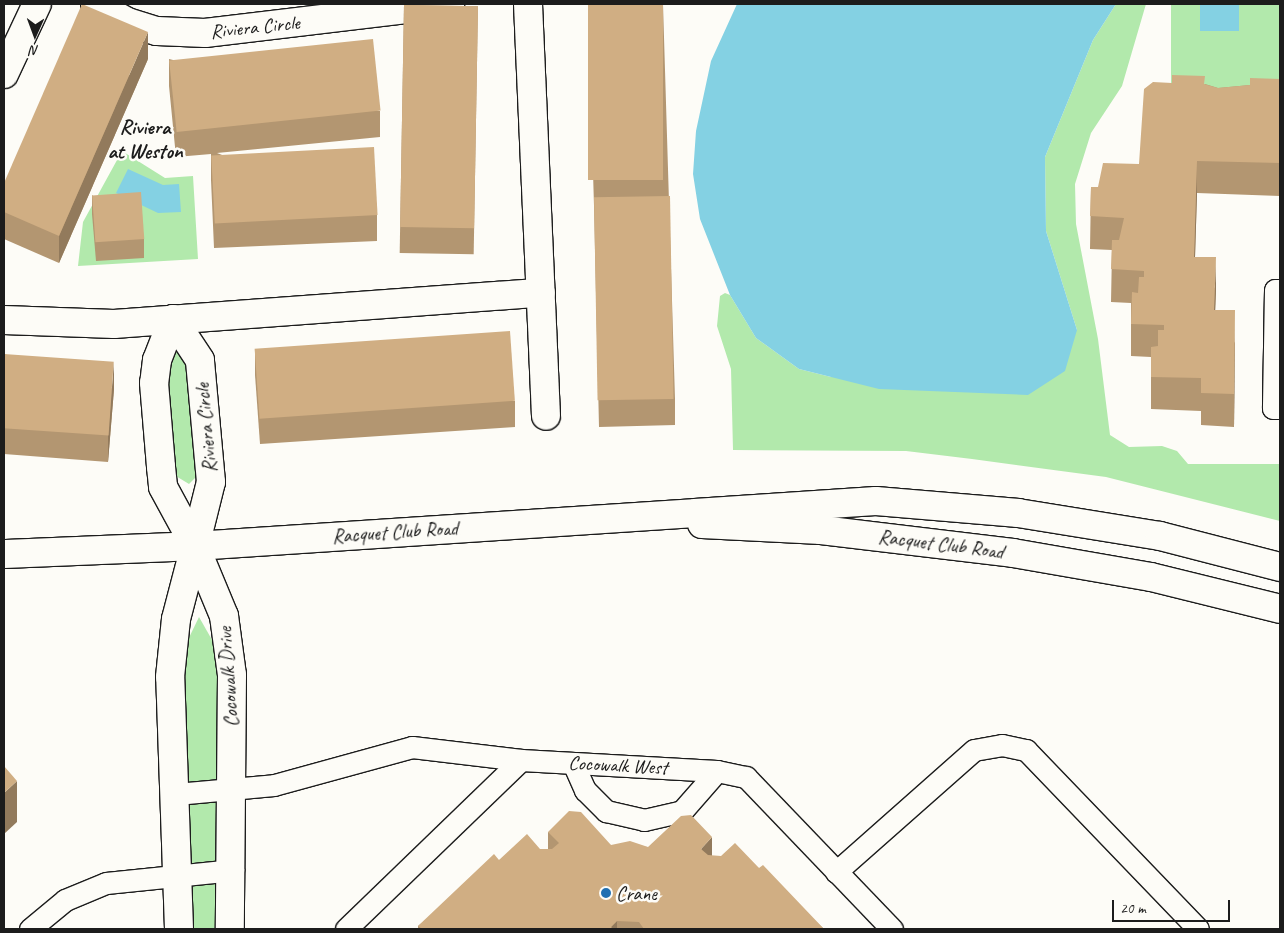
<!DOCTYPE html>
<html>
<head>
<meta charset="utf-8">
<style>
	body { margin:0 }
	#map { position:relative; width:1284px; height:933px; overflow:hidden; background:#fdfcf7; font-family:Caveat,sans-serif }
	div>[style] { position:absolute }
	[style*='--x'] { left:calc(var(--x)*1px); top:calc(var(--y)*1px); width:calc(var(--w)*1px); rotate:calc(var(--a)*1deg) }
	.green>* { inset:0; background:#b2e9ac; transform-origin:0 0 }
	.water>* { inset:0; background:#84d1e3; transform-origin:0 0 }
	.roads { filter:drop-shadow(1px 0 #1c1c1c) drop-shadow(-1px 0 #1c1c1c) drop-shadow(0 1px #1c1c1c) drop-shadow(0 -1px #1c1c1c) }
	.lane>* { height:21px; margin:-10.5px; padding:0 10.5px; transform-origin:10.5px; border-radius:10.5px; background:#fdfcf7 }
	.street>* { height:28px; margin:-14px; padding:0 14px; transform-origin:14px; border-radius:14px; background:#fdfcf7 }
	.secondary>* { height:28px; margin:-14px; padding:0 14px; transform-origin:14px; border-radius:14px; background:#fdfcf7 }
	.wall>* { inset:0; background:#b39671; transform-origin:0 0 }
	.shaded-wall>* { inset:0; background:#927a5c }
	.building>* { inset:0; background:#d0ae83; transform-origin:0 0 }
	.dots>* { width:14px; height:14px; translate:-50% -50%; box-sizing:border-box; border:2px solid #fdfcf7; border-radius:50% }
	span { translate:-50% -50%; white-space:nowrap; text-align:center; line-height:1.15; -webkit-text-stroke:5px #fdfcf7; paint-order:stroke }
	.street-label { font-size:20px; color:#1c1c1c }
	.poi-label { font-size:20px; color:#1c1c1c }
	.left { translate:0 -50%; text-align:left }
	.neighbourhood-label { font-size:21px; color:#1c1c1c; font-weight:700 }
	.frame { position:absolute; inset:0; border:5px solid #1c1c1c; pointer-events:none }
	.north { position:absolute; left:10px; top:10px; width:50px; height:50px; -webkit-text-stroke:4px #fdfcf7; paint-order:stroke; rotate:182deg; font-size:14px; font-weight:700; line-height:20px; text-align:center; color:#1c1c1c }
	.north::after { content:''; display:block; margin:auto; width:18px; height:22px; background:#1c1c1c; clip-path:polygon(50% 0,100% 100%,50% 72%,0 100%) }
	.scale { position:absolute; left:1112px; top:900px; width:118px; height:22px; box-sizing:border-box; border:2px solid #1c1c1c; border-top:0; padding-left:6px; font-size:15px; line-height:18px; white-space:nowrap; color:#1c1c1c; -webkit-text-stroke:4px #fdfcf7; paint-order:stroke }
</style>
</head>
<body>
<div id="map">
	<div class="green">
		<i style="clip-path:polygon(1116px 4px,1146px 4px,1122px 86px,1091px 133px,1075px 184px,1076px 224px,1098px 339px,1110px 435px,1129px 447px,1162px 446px,1177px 451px,1188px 464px,1280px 464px,1280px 521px,1106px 477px,972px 459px,906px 451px,733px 450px,731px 369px,717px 326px,720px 296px,725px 293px,730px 295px,756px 338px,799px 369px,831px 377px,1077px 330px,1046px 231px,1045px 157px,1093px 40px)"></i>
		<i style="left:1171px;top:4px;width:109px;height:86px"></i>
		<i style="clip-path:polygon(122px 151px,165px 178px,193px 176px,198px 259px,78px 266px,83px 222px)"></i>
		<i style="clip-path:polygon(180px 343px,200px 360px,210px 463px,189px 484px,161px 467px,154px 383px)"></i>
		<i style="clip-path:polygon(199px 617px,232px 675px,230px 929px,179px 929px,170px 677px)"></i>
	</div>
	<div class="water">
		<i style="clip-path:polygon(737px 4px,1116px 4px,1093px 40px,1045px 157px,1046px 231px,1077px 330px,1065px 371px,1028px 395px,879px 389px,799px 369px,756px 338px,730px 295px,700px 219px,693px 174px,696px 131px,711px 61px)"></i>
		<i style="left:1200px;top:4px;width:39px;height:27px"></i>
		<i style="clip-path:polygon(128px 169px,163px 185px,179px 184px,181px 212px,158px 213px,116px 193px)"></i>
	</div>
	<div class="roads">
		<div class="lane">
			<i style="--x:1280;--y:290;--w:5;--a:180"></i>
			<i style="--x:1275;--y:290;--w:118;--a:91"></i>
			<i style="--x:1273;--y:408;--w:7;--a:0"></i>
			<i style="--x:573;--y:763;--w:30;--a:66"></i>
			<i style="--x:585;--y:790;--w:30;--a:45"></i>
			<i style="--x:606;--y:811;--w:39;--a:13"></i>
			<i style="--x:644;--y:820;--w:39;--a:-13"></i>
			<i style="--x:682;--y:811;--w:53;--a:-48.8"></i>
			<i style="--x:176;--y:794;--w:98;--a:-5.2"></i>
			<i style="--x:274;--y:785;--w:143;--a:-15.4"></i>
			<i style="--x:412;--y:747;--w:110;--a:6.8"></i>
			<i style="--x:836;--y:872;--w:184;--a:-41.5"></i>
			<i style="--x:974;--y:750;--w:28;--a:-10"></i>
			<i style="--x:1002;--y:745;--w:25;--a:12"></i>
			<i style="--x:1026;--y:750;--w:248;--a:46.1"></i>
			<i style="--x:30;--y:929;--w:45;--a:-39.6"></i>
			<i style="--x:65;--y:900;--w:44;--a:-22.5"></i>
			<i style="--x:106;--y:883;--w:128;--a:-5.8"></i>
			<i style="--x:346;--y:929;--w:243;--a:-44"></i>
			<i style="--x:521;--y:760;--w:196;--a:3.2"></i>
			<i style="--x:717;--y:771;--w:30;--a:12"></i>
			<i style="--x:746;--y:777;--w:211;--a:46.2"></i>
		</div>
		<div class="street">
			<i style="--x:95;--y:4;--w:37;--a:29"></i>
			<i style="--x:127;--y:22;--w:31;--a:17"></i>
			<i style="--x:157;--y:31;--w:48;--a:2.4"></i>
			<i style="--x:205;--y:33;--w:247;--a:-6.8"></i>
			<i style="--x:528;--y:4;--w:412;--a:87.5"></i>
			<i style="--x:4;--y:74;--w:77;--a:-64.8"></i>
			<i style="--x:4;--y:320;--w:110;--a:2.1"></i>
			<i style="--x:114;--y:324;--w:428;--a:-4.2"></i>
			<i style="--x:179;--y:929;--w:252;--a:-92"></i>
			<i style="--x:170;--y:677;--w:58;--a:-84.1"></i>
			<i style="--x:176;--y:619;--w:75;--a:-75.4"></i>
			<i style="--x:195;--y:546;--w:66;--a:-76"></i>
			<i style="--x:211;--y:482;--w:122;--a:-95.2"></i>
			<i style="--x:200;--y:360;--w:49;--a:-123.4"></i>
			<i style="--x:173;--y:319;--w:44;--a:111.3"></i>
			<i style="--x:157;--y:360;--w:23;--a:97"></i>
			<i style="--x:154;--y:383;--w:84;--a:85.2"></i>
			<i style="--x:161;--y:467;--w:20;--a:84"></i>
			<i style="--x:163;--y:487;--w:67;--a:61.5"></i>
			<i style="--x:195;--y:546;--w:76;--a:67.5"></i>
			<i style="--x:224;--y:616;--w:60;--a:82.3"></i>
			<i style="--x:232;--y:675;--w:254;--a:90.5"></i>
		</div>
		<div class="secondary">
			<i style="--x:702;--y:524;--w:119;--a:2.9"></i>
			<i style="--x:821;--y:530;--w:193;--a:6.8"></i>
			<i style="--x:1013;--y:553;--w:140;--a:9.9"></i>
			<i style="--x:1151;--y:577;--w:133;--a:13.9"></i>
			<i style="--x:4;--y:554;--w:191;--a:-2.4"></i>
			<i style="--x:195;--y:546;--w:682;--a:-3.78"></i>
			<i style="--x:876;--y:501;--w:143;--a:4.8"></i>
			<i style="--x:1018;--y:513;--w:144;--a:9.2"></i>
			<i style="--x:1160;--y:536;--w:124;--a:14.5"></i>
		</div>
	</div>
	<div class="wall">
		<i style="clip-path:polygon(588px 4px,663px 4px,675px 399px,675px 425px,599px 427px,594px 206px)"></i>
		<i style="left:404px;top:5px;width:74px;height:248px;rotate:1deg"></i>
		<i style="clip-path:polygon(148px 59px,59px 263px,4px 239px,4px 183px)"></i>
		<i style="clip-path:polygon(169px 59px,380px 111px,380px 137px,217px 153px,377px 215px,377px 241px,214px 248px,211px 180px,211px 154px,176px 157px,169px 86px)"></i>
		<i style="clip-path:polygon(1280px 79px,1280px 196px,1197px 193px,1195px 257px,1216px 290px,1215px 310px,1235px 343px,1234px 427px,1201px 425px,1201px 411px,1151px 409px,1151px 357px,1131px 356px,1131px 303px,1111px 302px,1112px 250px,1090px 249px,1091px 187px,1098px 187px,1139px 164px,1205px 84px,1218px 88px,1250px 85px)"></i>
		<i style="clip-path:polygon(92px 195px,144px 239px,144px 258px,96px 261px,92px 214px)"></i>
		<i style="clip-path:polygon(255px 349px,515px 401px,515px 427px,260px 444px,255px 375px)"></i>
		<i style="clip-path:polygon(4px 354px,114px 389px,108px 462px,4px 454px)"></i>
		<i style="clip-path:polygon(548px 832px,611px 845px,648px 847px,712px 856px,759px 868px,824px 929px,418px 929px,418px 926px,499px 860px,540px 849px,548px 849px)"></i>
	</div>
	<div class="shaded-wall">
		<i style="clip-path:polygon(148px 32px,148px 59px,59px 263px,59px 236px)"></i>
		<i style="clip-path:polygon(1197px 161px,1197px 193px,1194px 289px,1194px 257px)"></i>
		<i style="clip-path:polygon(1216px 257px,1216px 290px,1214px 343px,1214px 310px)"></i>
		<i style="clip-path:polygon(1235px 310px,1235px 343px,1234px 427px,1234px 394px)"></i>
		<i style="clip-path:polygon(114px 362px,114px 389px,108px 462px,108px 436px)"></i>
		<i style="clip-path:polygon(17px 781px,17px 822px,4px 834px,4px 793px)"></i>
		<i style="clip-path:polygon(712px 837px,712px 878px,701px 849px)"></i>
		<i style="clip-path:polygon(617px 921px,617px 929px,611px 929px,611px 927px)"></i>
	</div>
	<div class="building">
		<i style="clip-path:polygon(82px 4px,148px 32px,59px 236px,4px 212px,4px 183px)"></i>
		<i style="left:588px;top:4px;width:75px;height:176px"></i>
		<i style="left:404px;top:5px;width:74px;height:222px;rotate:1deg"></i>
		<i style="left:373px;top:39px;width:72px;height:205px;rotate:84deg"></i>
		<i style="clip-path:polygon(1172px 75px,1205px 76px,1204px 84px,1218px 88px,1250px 85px,1250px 78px,1280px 79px,1280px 163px,1197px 161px,1194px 257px,1216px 257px,1214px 310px,1235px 310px,1234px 394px,1201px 393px,1201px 378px,1151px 377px,1151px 347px,1158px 346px,1158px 330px,1164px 330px,1164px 325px,1131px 324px,1132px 292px,1138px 293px,1139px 277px,1144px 277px,1144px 271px,1111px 269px,1112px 240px,1119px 240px,1124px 218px,1090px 216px,1091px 187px,1098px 187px,1103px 163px,1139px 164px,1144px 89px,1153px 82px,1172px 83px)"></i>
		<i style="left:374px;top:147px;width:68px;height:163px;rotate:87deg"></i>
		<i style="left:141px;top:192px;width:47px;height:49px;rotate:86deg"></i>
		<i style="left:670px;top:196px;width:203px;height:76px;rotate:89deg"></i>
		<i style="left:510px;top:331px;width:70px;height:256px;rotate:86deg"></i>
		<i style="left:4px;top:354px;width:110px;height:74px;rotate:4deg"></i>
		<i style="clip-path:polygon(4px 766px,17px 781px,4px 793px)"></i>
		<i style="clip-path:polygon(569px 811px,581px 812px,611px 845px,630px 841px,648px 847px,681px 816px,691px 815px,712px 837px,701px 849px,708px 855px,721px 856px,735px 843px,759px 868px,763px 865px,824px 929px,644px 929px,639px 922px,617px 921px,611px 927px,613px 929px,422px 929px,418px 926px,494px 854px,499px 860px,527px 834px,540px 849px,552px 849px,559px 843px,548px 832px)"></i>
	</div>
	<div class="dots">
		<i style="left:606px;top:893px;background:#1f6fb2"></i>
	</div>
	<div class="street-label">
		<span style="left:255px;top:27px;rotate:-6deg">Riviera Circle</span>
		<span style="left:206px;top:428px;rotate:-95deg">Riviera Circle</span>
		<span style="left:395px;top:532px;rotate:-4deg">Racquet Club Road</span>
		<span style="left:941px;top:544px;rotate:7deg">Racquet Club Road</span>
		<span style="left:228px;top:677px;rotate:-94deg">Cocowalk Drive</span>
		<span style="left:618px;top:765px;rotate:3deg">Cocowalk West</span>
	</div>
	<div class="poi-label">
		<span class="left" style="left:616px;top:893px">Crane</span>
	</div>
	<div class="neighbourhood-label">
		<span style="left:145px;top:139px">Riviera<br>at Weston</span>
	</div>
	<div class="frame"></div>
	<div class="north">N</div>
	<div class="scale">20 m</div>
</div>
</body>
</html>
